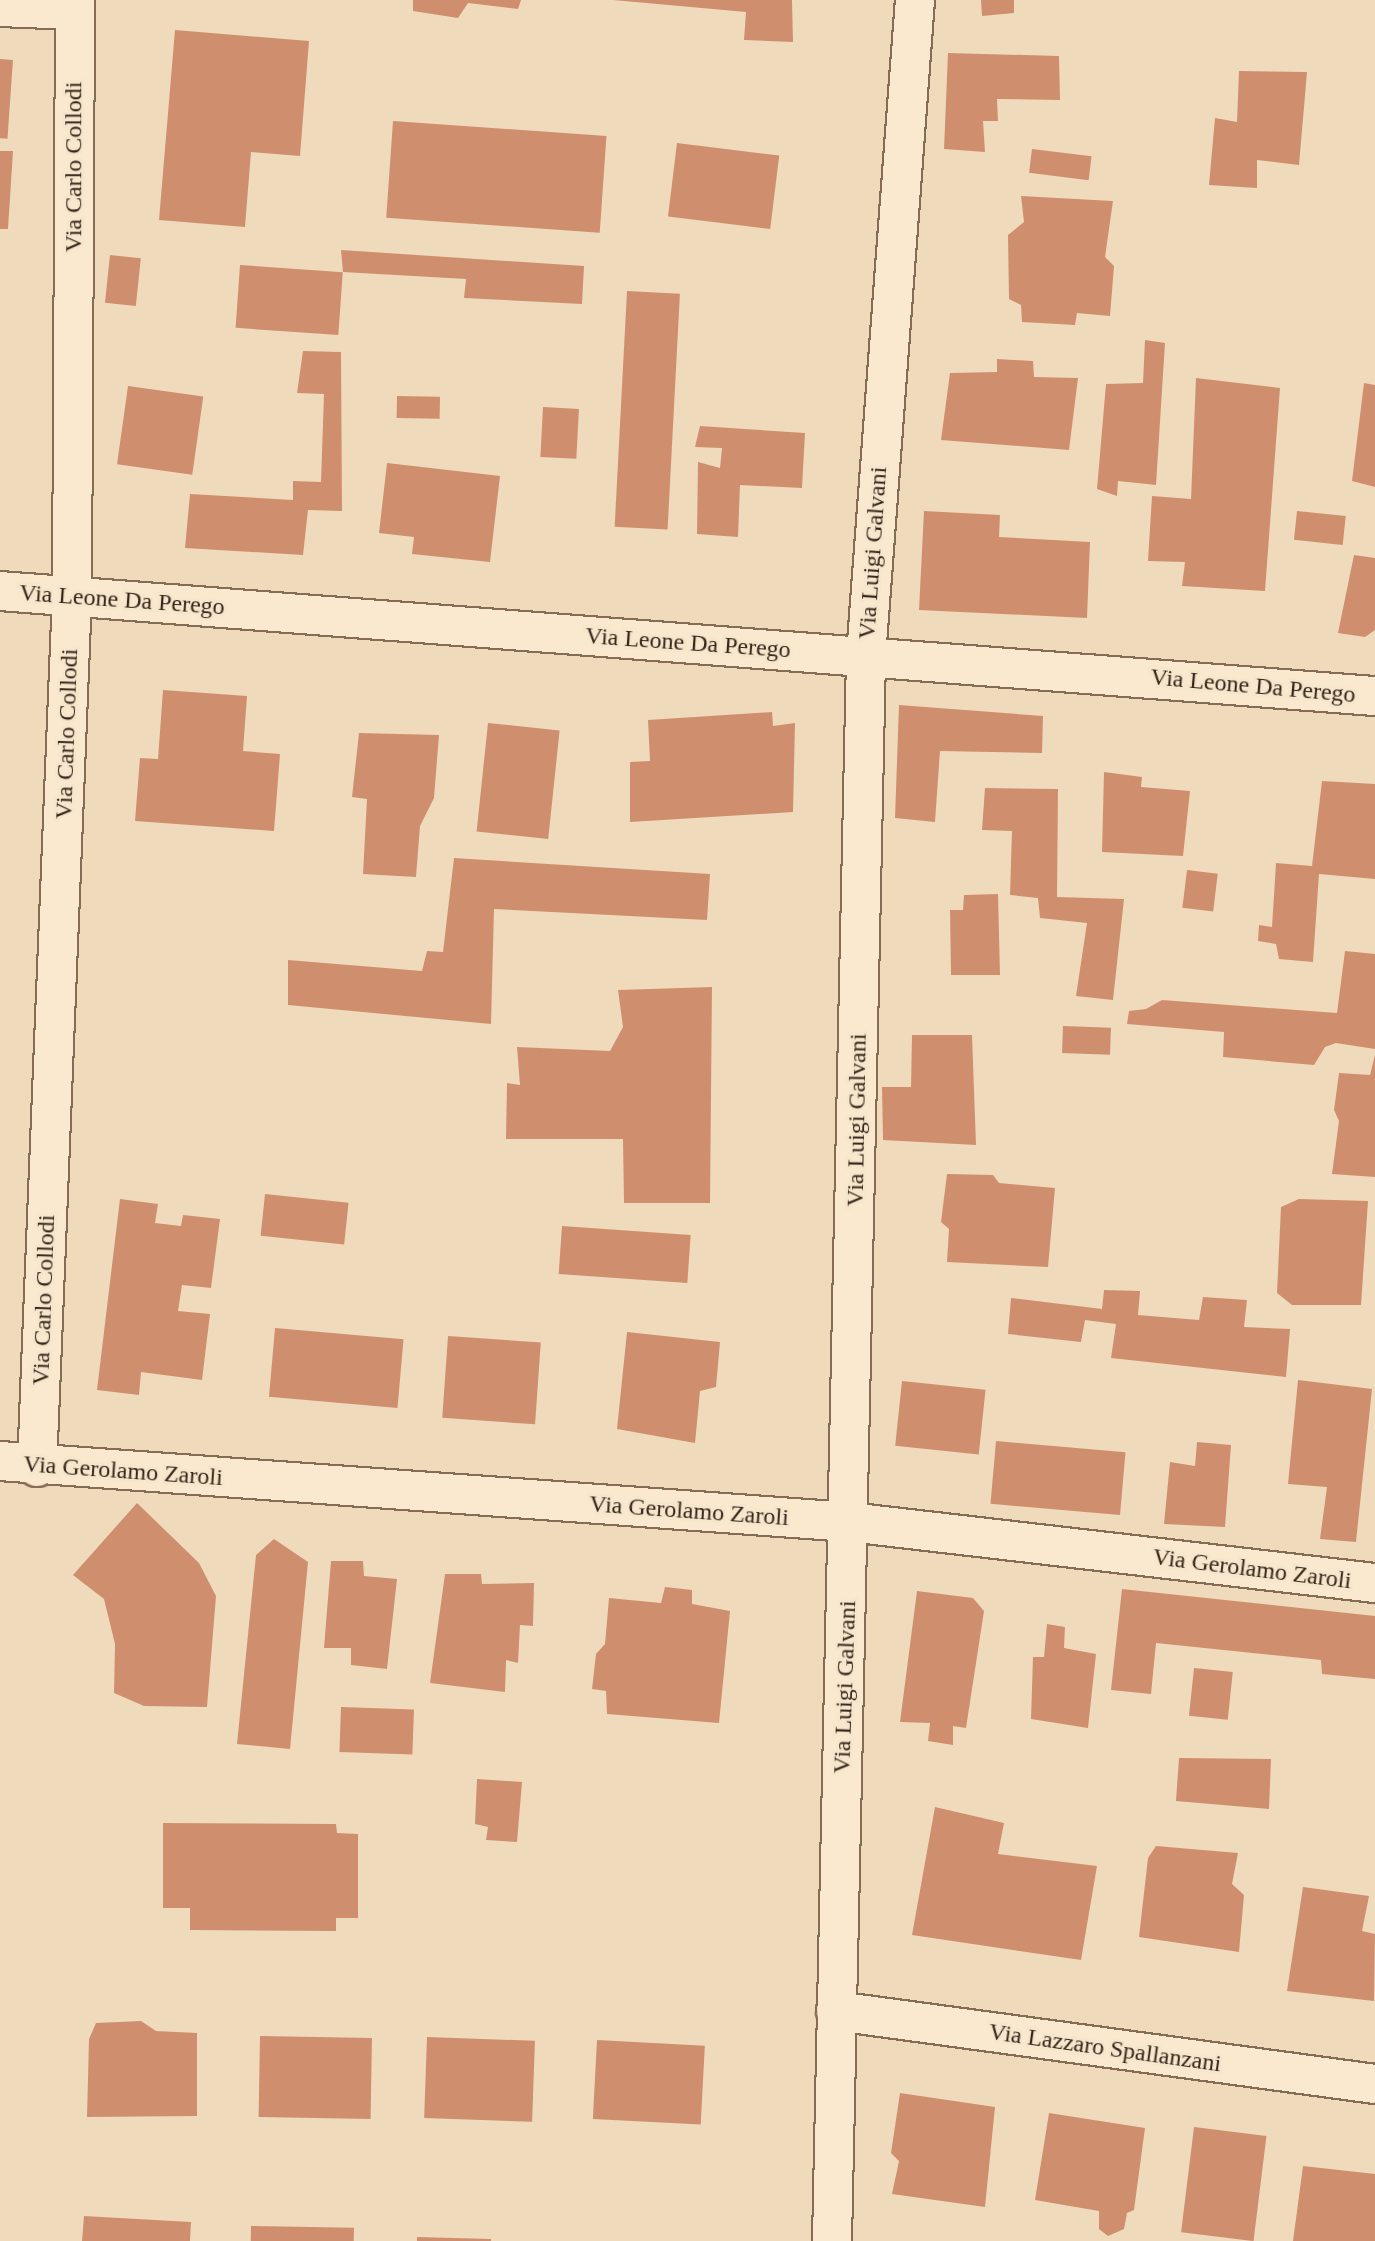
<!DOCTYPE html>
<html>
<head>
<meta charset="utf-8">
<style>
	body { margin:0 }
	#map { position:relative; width:1375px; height:2241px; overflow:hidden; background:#efdbbb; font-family:Georgia,serif }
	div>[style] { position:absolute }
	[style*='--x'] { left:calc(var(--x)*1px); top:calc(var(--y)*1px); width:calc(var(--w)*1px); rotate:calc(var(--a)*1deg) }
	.building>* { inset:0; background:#cf8f6f; transform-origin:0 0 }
	.roads { filter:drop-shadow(2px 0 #866b55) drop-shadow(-2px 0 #866b55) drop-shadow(0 2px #866b55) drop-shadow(0 -2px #866b55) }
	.minor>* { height:38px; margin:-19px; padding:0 19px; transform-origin:19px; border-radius:19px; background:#fae9ce }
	span { translate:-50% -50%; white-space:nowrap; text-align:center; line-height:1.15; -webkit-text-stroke:6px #f6e6cb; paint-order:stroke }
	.street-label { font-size:24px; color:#35251a }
</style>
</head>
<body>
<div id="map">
	<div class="building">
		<i style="clip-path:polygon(413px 0,521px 0,518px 9px,468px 3px,458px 18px,413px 11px)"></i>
		<i style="clip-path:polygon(613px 0,792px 0,793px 42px,744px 40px,746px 12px)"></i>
		<i style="clip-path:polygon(981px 0,1014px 0,1014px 13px,982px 16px)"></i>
		<i style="clip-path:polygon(175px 30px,309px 41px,300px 156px,251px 152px,245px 227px,159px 220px)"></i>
		<i style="clip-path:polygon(948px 53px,1059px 56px,1060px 100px,997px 99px,998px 121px,983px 121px,985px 152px,944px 149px)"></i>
		<i style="left:0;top:59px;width:13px;height:79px;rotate:4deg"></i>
		<i style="clip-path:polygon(1239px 71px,1307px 72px,1299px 165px,1257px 160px,1257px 188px,1209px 185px,1215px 118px,1237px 122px)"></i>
		<i style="left:393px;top:121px;width:214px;height:97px;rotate:4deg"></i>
		<i style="left:677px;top:143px;width:103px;height:74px;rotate:7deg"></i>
		<i style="left:1032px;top:149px;width:60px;height:24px;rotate:7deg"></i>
		<i style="clip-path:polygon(0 151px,13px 151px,8px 229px,0 229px)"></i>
		<i style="clip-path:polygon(1021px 196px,1113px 201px,1105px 257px,1114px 266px,1110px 316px,1077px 313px,1075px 325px,1022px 322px,1021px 305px,1009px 299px,1008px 235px,1024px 222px)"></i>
		<i style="clip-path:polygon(341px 250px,584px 266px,582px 304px,464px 298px,466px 279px,343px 272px)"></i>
		<i style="left:110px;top:255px;width:31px;height:48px;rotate:6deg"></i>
		<i style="left:240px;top:265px;width:103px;height:63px;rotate:4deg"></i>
		<i style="left:627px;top:291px;width:53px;height:236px;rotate:3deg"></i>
		<i style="clip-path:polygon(1145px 340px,1165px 343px,1156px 485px,1118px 481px,1117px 496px,1097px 489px,1106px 384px,1143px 383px)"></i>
		<i style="clip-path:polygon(303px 351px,341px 352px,342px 511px,308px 510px,303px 555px,185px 548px,190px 494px,293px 500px,293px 481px,321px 482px,324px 394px,297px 393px)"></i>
		<i style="clip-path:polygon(997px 359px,1033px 361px,1034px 377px,1078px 378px,1069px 450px,941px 440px,950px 373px,997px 372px)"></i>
		<i style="clip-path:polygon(1196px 378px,1280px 388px,1265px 591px,1182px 586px,1185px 562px,1148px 561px,1152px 496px,1191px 499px)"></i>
		<i style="clip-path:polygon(1364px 383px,1375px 385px,1375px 487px,1352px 481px)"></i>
		<i style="left:128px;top:386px;width:76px;height:79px;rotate:8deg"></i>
		<i style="left:397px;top:396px;width:43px;height:22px;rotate:1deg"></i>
		<i style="left:543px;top:407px;width:36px;height:50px;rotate:3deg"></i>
		<i style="clip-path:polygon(700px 426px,805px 433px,802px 488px,740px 485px,738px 537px,697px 534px,698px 462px,720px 468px,722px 448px,695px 447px)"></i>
		<i style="clip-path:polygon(387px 463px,500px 476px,490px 562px,412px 554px,414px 537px,379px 533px)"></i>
		<i style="clip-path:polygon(924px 511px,1000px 515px,999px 537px,1090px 542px,1087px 618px,919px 610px)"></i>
		<i style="left:1297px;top:511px;width:49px;height:29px;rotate:6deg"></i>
		<i style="clip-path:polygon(1354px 555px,1375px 558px,1375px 630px,1365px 637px,1338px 633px)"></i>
		<i style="clip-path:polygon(163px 690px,247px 696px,243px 751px,280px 754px,274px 831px,135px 821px,140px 758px,158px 759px)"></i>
		<i style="clip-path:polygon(899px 705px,1043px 716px,1042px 753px,940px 751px,935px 822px,895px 818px)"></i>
		<i style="clip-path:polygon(772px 712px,773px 726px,795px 723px,793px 812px,630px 822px,630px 762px,650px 761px,648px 720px)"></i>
		<i style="left:488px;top:723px;width:72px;height:109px;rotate:6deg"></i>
		<i style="clip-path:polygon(359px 733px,439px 735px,434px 798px,420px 826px,416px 877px,363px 874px,367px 799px,352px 797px)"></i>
		<i style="clip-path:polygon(1104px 772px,1142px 777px,1141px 787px,1190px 791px,1183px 856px,1102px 852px)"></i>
		<i style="clip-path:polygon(1322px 781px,1375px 784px,1375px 879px,1319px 874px,1313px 962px,1279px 959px,1276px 944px,1258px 941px,1259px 925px,1272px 927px,1276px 863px,1312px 866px)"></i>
		<i style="clip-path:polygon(985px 788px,1058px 789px,1057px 897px,1124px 899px,1113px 1000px,1076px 996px,1087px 923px,1040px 918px,1038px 898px,1010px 895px,1012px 831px,982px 830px)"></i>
		<i style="clip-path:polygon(454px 858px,710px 874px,707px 920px,494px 909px,491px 1024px,288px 1005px,288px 960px,422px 971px,427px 951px,443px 952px)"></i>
		<i style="left:1187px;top:870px;width:31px;height:38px;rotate:7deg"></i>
		<i style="clip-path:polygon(998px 894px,1000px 975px,951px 975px,950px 910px,963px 910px,964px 895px)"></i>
		<i style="clip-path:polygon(1345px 951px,1375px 954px,1375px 1049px,1336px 1043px,1325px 1047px,1314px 1065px,1223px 1057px,1224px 1032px,1127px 1024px,1129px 1011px,1146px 1009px,1162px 1000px,1337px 1013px)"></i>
		<i style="clip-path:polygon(712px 987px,710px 1203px,624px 1203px,623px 1139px,506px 1139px,507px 1083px,520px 1085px,517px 1047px,610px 1051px,623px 1027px,618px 990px)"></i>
		<i style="left:1063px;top:1026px;width:48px;height:27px;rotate:2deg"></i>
		<i style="clip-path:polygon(912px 1035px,972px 1035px,976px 1145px,883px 1140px,882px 1087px,911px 1087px)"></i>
		<i style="clip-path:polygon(1375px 1055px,1375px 1177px,1332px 1174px,1339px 1121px,1334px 1110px,1339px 1073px,1370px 1075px)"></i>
		<i style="clip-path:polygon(947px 1174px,993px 1175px,999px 1183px,1055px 1188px,1048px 1267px,947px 1262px,949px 1229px,941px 1222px)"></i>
		<i style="left:265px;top:1194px;width:84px;height:42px;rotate:6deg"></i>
		<i style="clip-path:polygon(120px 1199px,158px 1204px,155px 1223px,181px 1226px,183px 1215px,220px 1219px,211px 1288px,182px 1285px,178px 1311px,210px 1314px,202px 1380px,141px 1372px,139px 1395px,97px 1390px)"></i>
		<i style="clip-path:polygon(1299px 1199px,1368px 1201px,1361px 1305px,1292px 1305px,1277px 1293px,1281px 1207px)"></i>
		<i style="left:562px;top:1226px;width:129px;height:48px;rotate:4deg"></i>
		<i style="clip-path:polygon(1104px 1290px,1140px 1291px,1138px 1315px,1199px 1320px,1203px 1297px,1247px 1300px,1244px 1327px,1290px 1329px,1286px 1377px,1111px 1358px,1116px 1324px,1085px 1320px,1081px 1342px,1008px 1334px,1011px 1298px,1102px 1309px)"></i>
		<i style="left:275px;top:1328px;width:129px;height:69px;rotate:5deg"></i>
		<i style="clip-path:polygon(627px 1332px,720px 1342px,716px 1387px,700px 1391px,695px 1443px,617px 1429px)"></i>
		<i style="left:448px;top:1336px;width:93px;height:82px;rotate:4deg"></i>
		<i style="clip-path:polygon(1298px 1380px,1372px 1389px,1356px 1542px,1320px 1539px,1327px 1487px,1288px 1484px)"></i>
		<i style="left:902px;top:1381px;width:84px;height:65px;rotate:6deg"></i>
		<i style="left:996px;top:1441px;width:130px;height:63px;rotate:5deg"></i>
		<i style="clip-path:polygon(1197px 1442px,1231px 1445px,1225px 1527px,1164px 1524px,1170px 1462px,1195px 1466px)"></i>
		<i style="clip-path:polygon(137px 1503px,199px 1563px,216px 1596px,207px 1707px,144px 1706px,114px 1693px,115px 1644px,104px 1599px,73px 1575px)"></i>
		<i style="clip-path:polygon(274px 1539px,308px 1562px,290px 1749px,237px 1744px,256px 1555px)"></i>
		<i style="clip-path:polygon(331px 1561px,363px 1561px,364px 1576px,397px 1579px,387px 1669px,351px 1665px,351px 1648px,324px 1648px)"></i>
		<i style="clip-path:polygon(445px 1574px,481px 1574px,482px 1584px,534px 1583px,533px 1626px,520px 1625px,518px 1663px,506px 1660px,505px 1692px,430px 1683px)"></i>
		<i style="clip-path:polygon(665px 1587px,692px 1590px,692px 1604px,730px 1611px,719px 1723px,607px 1714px,606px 1691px,592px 1689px,596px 1654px,605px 1644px,609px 1598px,661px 1603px)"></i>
		<i style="clip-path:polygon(1122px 1589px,1375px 1616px,1375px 1679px,1322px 1674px,1321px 1660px,1156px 1643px,1151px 1694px,1111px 1690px)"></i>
		<i style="clip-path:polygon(917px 1591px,973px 1598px,984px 1611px,966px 1728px,953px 1726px,953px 1745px,928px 1741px,930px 1723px,900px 1722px)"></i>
		<i style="clip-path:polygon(1047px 1624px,1065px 1627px,1064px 1648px,1096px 1654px,1088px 1728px,1031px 1719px,1033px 1657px,1044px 1657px)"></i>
		<i style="left:1194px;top:1668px;width:39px;height:48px;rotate:6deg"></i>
		<i style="left:341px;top:1707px;width:73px;height:45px;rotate:2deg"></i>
		<i style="clip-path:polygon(1179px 1758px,1271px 1759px,1269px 1809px,1176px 1801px)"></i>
		<i style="clip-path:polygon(477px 1779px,522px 1782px,517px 1842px,486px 1840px,488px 1827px,475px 1824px)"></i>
		<i style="clip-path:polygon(935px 1807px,1004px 1823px,998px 1854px,1097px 1866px,1081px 1960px,912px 1935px)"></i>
		<i style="clip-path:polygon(163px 1823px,336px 1824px,337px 1833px,358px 1834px,358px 1918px,336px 1918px,336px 1931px,190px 1930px,190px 1908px,163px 1908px)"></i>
		<i style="clip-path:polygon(1156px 1846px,1238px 1853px,1232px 1884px,1244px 1895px,1239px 1952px,1139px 1937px,1148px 1858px)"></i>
		<i style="clip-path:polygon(1303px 1887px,1369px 1896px,1362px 1931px,1375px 1934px,1374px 2001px,1287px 1991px)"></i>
		<i style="clip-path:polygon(141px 2021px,156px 2031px,197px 2033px,197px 2116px,87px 2117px,89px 2039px,96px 2023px)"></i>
		<i style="left:260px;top:2036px;width:112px;height:81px;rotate:1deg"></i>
		<i style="left:427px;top:2037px;width:108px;height:81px;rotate:2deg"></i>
		<i style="left:597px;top:2040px;width:108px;height:79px;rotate:3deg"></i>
		<i style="clip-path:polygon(900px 2093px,995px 2107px,985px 2207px,892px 2194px,899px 2161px,891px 2153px)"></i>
		<i style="clip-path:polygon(1049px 2113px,1145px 2128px,1134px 2210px,1127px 2213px,1124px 2229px,1108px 2236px,1099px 2229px,1099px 2211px,1035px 2200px)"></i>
		<i style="left:1194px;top:2127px;width:73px;height:106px;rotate:7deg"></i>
		<i style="clip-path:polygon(1303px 2166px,1375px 2174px,1375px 2241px,1293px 2241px)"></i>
		<i style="clip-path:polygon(84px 2216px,191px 2222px,190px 2241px,82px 2241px)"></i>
		<i style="left:251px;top:2226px;width:103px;height:15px;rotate:1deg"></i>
		<i style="clip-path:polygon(417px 2237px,491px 2239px,491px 2241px,417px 2241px)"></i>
	</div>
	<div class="roads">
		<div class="minor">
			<i style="--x:0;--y:7;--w:74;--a:2.3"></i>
			<i style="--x:0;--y:591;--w:1379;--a:4.37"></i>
			<i style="--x:0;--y:1461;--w:851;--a:4.11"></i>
			<i style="--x:849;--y:1522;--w:530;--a:6.62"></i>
			<i style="--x:37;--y:1467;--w:871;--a:-87.7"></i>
			<i style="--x:72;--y:597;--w:597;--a:-89.71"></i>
			<i style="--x:836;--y:2011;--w:544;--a:7.71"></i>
			<i style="--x:832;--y:2241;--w:1585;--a:-88.77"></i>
			<i style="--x:866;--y:656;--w:658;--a:-85.73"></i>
		</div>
	</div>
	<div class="street-label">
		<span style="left:74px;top:167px;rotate:-90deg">Via Carlo Collodi</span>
		<span style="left:873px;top:553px;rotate:-86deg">Via Luigi Galvani</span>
		<span style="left:122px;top:600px;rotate:4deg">Via Leone Da Perego</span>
		<span style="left:688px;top:643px;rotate:4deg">Via Leone Da Perego</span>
		<span style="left:1253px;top:686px;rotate:5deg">Via Leone Da Perego</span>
		<span style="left:67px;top:734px;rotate:-88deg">Via Carlo Collodi</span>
		<span style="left:857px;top:1120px;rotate:-89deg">Via Luigi Galvani</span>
		<span style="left:44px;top:1300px;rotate:-88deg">Via Carlo Collodi</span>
		<span style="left:123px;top:1471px;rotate:4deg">Via Gerolamo Zaroli</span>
		<span style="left:689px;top:1511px;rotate:4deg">Via Gerolamo Zaroli</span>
		<span style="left:1252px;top:1569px;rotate:7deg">Via Gerolamo Zaroli</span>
		<span style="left:845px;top:1687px;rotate:-88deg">Via Luigi Galvani</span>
		<span style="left:1105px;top:2048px;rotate:8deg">Via Lazzaro Spallanzani</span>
	</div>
</div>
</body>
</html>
